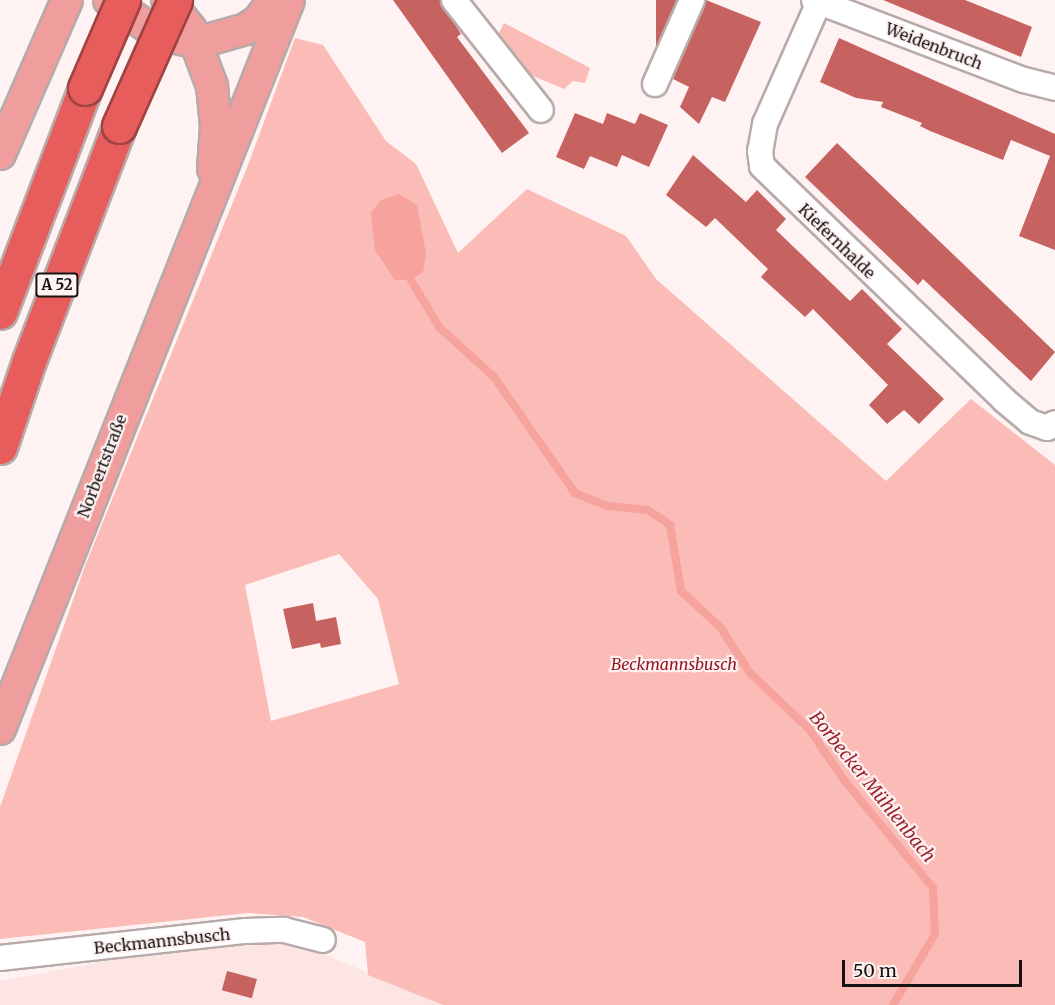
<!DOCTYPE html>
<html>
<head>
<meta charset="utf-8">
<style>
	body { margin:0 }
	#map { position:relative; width:1055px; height:1005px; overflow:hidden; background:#fef3f2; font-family:Merriweather,serif }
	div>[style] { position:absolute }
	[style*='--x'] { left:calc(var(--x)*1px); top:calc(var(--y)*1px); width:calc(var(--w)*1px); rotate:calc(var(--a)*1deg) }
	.built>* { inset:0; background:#fce5e3 }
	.green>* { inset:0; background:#fbbbb6 }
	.water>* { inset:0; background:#f6a29d }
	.stream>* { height:8px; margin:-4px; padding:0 4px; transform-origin:4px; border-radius:4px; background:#f6a29d }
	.building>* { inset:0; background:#c66360; transform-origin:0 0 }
	.roads { filter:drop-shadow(2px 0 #b7aaa9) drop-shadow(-2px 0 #b7aaa9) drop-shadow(0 2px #b7aaa9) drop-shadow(0 -2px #b7aaa9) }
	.minor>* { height:24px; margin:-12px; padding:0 12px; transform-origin:12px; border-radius:12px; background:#fff }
	.major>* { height:30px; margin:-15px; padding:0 15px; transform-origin:15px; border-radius:15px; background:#f09e9d }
	.highway>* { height:33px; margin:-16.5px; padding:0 16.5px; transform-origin:16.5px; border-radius:16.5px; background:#e65d5c }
	.bridges { filter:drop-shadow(2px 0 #9e4342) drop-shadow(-2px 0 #9e4342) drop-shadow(0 2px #9e4342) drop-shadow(0 -2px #9e4342) }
	.highway-bridge>* { height:33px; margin:-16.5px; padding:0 16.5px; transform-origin:16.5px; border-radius:16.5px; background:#e65d5c }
	span { translate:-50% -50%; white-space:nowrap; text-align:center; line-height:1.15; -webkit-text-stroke:4.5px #fef3f2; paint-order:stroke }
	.shield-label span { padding:2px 4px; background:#fef3f2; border:2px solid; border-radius:4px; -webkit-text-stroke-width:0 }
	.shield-label { font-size:15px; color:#171312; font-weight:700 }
	.street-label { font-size:16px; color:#171312 }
	.park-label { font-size:16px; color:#921721; font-style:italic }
	.water-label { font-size:18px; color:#9b2329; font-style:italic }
	.scale { position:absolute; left:842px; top:960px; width:180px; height:27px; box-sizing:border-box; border:3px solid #171312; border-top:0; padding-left:8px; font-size:18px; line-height:21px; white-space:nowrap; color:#171312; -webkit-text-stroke:4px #fef3f2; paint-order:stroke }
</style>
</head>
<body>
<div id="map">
	<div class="built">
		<i style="clip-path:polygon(292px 940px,443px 1005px,0 1005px,0 981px,165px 950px)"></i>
	</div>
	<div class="green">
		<i style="clip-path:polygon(504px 23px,590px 68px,585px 83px,573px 81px,564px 89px,526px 73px,497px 37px)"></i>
		<i style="clip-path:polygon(evenodd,295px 38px,323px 45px,386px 141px,416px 164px,458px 253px,527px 189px,626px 236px,656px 279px,886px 481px,971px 399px,1055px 465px,1055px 1005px,443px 1005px,368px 975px,365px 942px,303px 917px,248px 913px,0 939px,0 807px,85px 566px,248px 165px,295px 38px,339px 554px,378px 599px,399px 684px,271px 721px,245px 585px,339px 554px)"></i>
	</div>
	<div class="water">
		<i style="clip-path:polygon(399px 194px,417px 205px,426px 254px,423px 272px,411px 280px,395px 280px,375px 250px,371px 213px,381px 200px)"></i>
	</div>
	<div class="stream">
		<i style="--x:411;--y:280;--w:55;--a:59.2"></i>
		<i style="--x:439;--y:327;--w:74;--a:42.3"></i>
		<i style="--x:494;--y:377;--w:141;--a:55.1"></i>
		<i style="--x:575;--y:493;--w:35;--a:22"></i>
		<i style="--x:608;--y:506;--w:40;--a:5.7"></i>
		<i style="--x:648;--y:510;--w:27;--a:34"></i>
		<i style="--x:670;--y:525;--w:67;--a:80.5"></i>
		<i style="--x:681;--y:591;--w:54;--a:42.8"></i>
		<i style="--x:721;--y:628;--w:54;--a:57.2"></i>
		<i style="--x:750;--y:673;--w:81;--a:43.5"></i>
		<i style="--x:809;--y:729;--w:62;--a:55.5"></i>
		<i style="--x:844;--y:780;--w:140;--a:50.5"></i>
		<i style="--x:933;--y:888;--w:46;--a:87.5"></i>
		<i style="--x:935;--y:934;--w:82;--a:120.6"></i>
	</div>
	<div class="building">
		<i style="clip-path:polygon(393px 0,440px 0,461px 34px,457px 37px,529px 133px,502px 153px)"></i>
		<i style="left:656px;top:0;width:20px;height:75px"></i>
		<i style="clip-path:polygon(706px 0,761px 22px,725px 102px,712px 97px,699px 124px,680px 107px,689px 87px,673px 79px)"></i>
		<i style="clip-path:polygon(883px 0,965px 0,1032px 27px,1021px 57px)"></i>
		<i style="clip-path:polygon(839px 38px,1055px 134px,1055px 250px,1019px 236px,1050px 156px,1011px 140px,1003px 160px,930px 131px,920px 126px,922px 123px,881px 107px,883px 102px,856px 98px,820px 82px)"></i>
		<i style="clip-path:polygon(575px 113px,603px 124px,607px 113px,635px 124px,640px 113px,668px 125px,649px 167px,622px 155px,617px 167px,590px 156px,584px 169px,556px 157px)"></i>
		<i style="clip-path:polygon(837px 143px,1055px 352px,1031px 381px,923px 279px,918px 285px,805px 177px)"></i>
		<i style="clip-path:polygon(693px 155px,746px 202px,757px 190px,786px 219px,776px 230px,850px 301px,862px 289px,902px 329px,887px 344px,944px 399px,919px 424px,904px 410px,887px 424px,869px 405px,888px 385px,813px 309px,805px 317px,761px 277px,768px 269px,715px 218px,706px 227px,666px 195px)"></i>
		<i style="clip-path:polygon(313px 603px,316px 621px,336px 617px,341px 644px,321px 648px,320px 643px,292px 649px,283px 609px)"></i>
		<i style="left:227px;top:971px;width:31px;height:20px;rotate:15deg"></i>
	</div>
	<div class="roads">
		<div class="minor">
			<i style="--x:454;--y:0;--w:140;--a:51.7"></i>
			<i style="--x:814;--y:0;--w:225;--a:20.9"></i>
			<i style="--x:1024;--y:80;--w:32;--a:14"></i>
			<i style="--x:819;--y:2;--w:133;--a:113.9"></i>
			<i style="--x:765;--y:124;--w:27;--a:100"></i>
			<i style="--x:760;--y:151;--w:15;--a:82"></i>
			<i style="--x:762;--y:166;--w:337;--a:44"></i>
			<i style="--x:1004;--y:400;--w:34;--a:40"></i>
			<i style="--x:1030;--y:422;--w:18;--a:19"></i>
			<i style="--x:1047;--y:428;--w:9;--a:-32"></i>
			<i style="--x:655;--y:84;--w:92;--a:-66.2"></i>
			<i style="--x:0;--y:958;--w:247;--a:-6.3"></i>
			<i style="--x:246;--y:931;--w:38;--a:-2"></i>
			<i style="--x:284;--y:930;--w:40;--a:14.4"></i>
		</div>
		<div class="major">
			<i style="--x:109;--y:0;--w:60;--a:34.8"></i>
			<i style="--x:158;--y:34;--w:40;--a:13"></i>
			<i style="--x:197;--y:43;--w:51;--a:-15.9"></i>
			<i style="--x:246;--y:29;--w:14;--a:-34"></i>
			<i style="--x:258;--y:21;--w:26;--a:-53"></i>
			<i style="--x:167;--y:0;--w:38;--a:51"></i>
			<i style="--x:191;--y:30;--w:60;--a:69.4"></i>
			<i style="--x:212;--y:86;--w:40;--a:84.3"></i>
			<i style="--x:216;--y:126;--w:43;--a:94"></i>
			<i style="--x:0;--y:154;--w:168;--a:-66.5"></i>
			<i style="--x:0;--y:729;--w:784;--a:-68.37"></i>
		</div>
		<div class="highway">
			<i style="--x:0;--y:312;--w:240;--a:-69.2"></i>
			<i style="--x:0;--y:447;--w:91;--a:-71.4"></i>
			<i style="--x:29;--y:361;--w:252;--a:-69"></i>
		</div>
	</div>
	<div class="bridges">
		<div class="highway-bridge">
			<i style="--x:85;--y:88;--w:96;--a:-66.6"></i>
			<i style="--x:119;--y:126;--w:138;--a:-66"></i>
		</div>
	</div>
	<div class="shield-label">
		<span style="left:57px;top:285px">A 52</span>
	</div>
	<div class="street-label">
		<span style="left:934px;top:46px;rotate:21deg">Weidenbruch</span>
		<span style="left:837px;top:241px;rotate:44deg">Kiefernhalde</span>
		<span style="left:102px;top:466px;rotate:-69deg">Norbertstraße</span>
		<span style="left:162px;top:941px;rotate:-6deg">Beckmannsbusch</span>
	</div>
	<div class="park-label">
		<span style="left:674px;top:664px">Beckmannsbusch</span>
	</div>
	<div class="water-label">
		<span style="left:872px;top:787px;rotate:51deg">Borbecker Mühlenbach</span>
	</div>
	<div class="scale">50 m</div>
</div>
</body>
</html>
